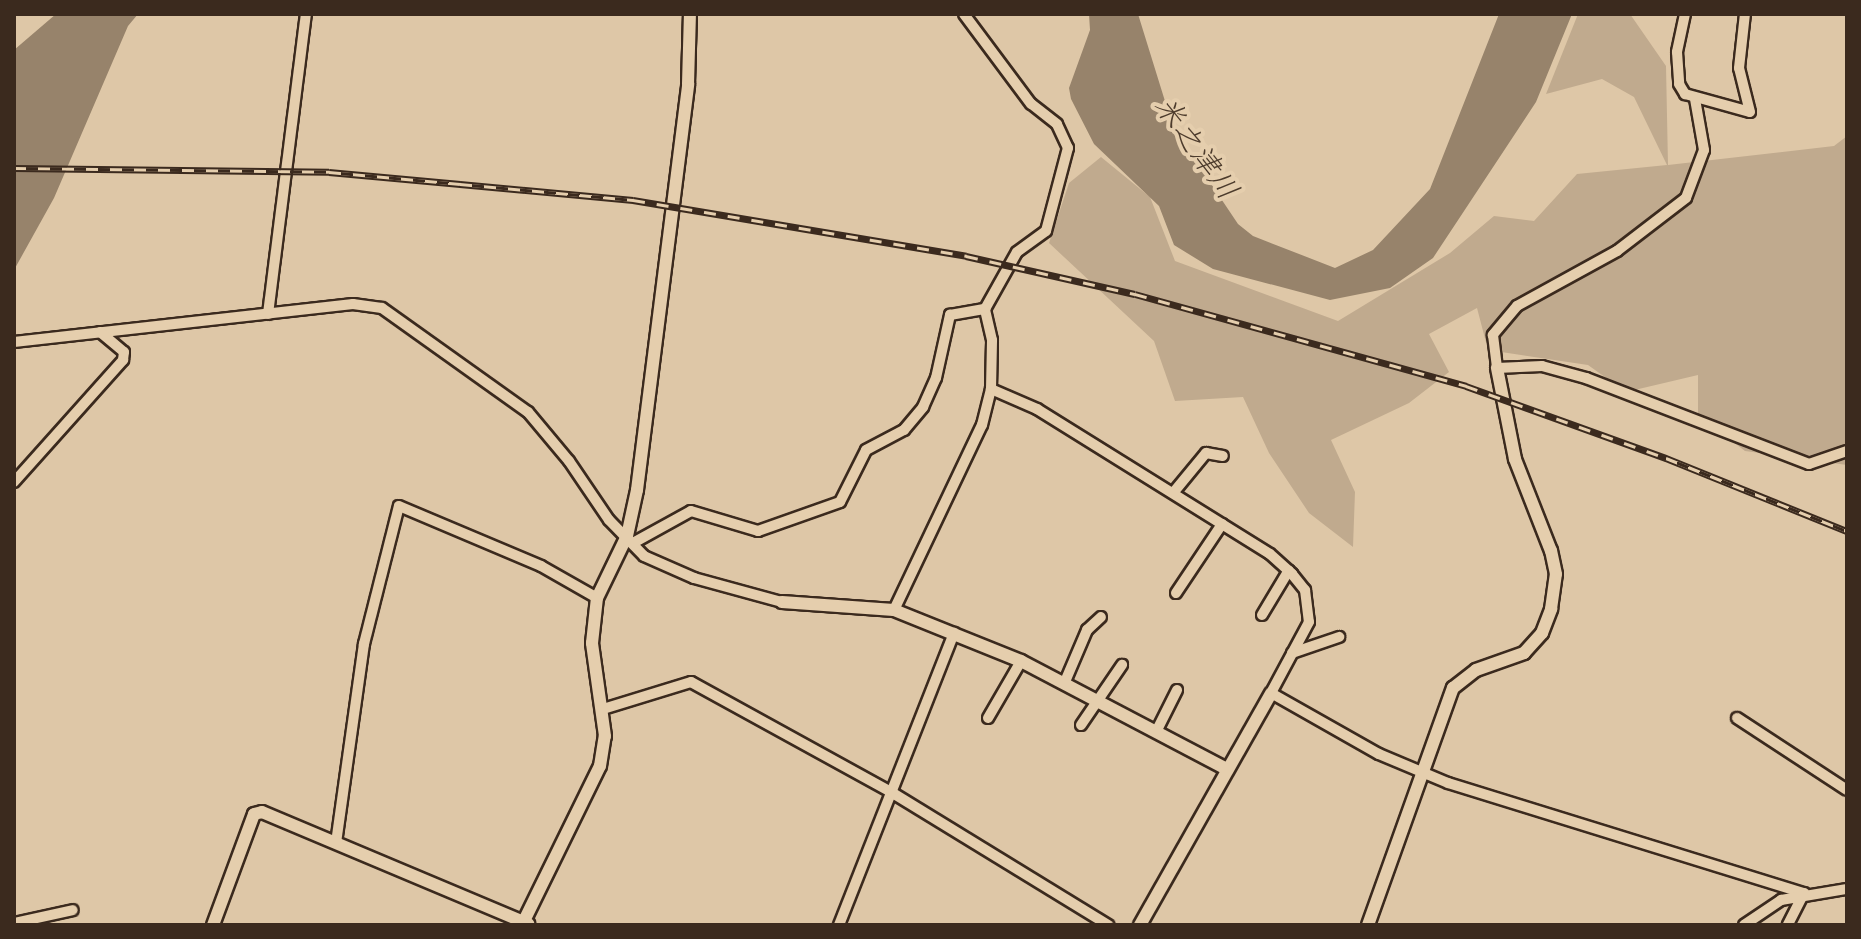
<!DOCTYPE html>
<html>
<head>
<meta charset="utf-8">
<style>
	body { margin:0 }
	#map { position:relative; width:1861px; height:939px; overflow:hidden; background:#dec7a7; font-family:Mynerve,"Klee One",sans-serif }
	div>[style] { position:absolute }
	[style*='--x'] { left:calc(var(--x)*1px); top:calc(var(--y)*1px); width:calc(var(--w)*1px); rotate:calc(var(--a)*1deg) }
	.green>* { inset:0; background:#c0aa8e }
	.water>* { inset:0; background:#97836b }
	.roads { filter:drop-shadow(2px 0 #3b2a1e) drop-shadow(-2px 0 #3b2a1e) drop-shadow(0 2px #3b2a1e) drop-shadow(0 -2px #3b2a1e) }
	.minor>* { height:10px; margin:-5px; padding:0 5px; transform-origin:5px; border-radius:5px; background:#e5cead }
	.tertiary>* { height:12px; margin:-6px; padding:0 6px; transform-origin:6px; border-radius:6px; background:#e5cead }
	.rail>* { height:7px; margin-top:-3.5px; transform-origin:0; background:repeating-linear-gradient(90deg,#e5cead 0 12px,#3b2a1e 0 24px); box-sizing:border-box; border-block:2px solid #3b2a1e }
	span { translate:-50% -50%; white-space:nowrap; text-align:center; line-height:1.15; -webkit-text-stroke:8px #e5cead; paint-order:stroke }
	.water-label { font-size:30px; color:#4d3c2d; font-style:italic }
	.frame { position:absolute; inset:0; border:16px solid #3b2a1e; pointer-events:none }
</style>
</head>
<body>
<div id="map">
	<div class="green">
		<i style="clip-path:polygon(1578px 14px,1630px 14px,1666px 66px,1668px 165px,1834px 146px,1847px 136px,1847px 465px,1745px 451px,1698px 415px,1698px 375px,1626px 392px,1588px 365px,1488px 350px,1477px 308px,1429px 334px,1449px 372px,1409px 403px,1331px 440px,1355px 492px,1353px 547px,1309px 513px,1269px 453px,1243px 397px,1175px 401px,1154px 341px,1049px 243px,1069px 183px,1101px 157px,1150px 197px,1175px 261px,1338px 321px,1450px 253px,1494px 216px,1534px 221px,1577px 174px,1667px 165px,1634px 97px,1602px 79px,1546px 94px)"></i>
	</div>
	<div class="water">
		<i style="clip-path:polygon(56px 14px,138px 14px,128px 26px,54px 198px,14px 270px,14px 50px)"></i>
		<i style="clip-path:polygon(1089px 14px,1138px 14px,1173px 127px,1238px 224px,1253px 236px,1335px 268px,1373px 250px,1430px 189px,1499px 14px,1572px 14px,1536px 102px,1433px 258px,1390px 288px,1330px 300px,1213px 269px,1174px 245px,1159px 206px,1094px 144px,1071px 99px,1069px 88px,1090px 30px)"></i>
	</div>
	<div class="roads">
		<div class="minor">
			<i style="--x:1685;--y:14;--w:39;--a:102"></i>
			<i style="--x:1677;--y:52;--w:32;--a:86"></i>
			<i style="--x:1679;--y:84;--w:12;--a:59"></i>
			<i style="--x:1685;--y:94;--w:67;--a:15.5"></i>
			<i style="--x:1750;--y:112;--w:45;--a:-104"></i>
			<i style="--x:1739;--y:68;--w:54;--a:-83.7"></i>
			<i style="--x:1695;--y:99;--w:52;--a:80"></i>
			<i style="--x:1704;--y:150;--w:51;--a:110.6"></i>
			<i style="--x:1686;--y:198;--w:87;--a:142.5"></i>
			<i style="--x:1617;--y:251;--w:114;--a:151.2"></i>
			<i style="--x:1517;--y:306;--w:38;--a:130"></i>
			<i style="--x:1493;--y:335;--w:33;--a:83"></i>
			<i style="--x:1497;--y:368;--w:45;--a:-2.5"></i>
			<i style="--x:1542;--y:366;--w:46;--a:15.3"></i>
			<i style="--x:1586;--y:378;--w:239;--a:21.1"></i>
			<i style="--x:1809;--y:464;--w:40;--a:-18.9"></i>
			<i style="--x:268;--y:314;--w:302;--a:-82.8"></i>
			<i style="--x:14;--y:342;--w:341;--a:-6.4"></i>
			<i style="--x:353;--y:304;--w:29;--a:8"></i>
			<i style="--x:382;--y:308;--w:179;--a:35.5"></i>
			<i style="--x:528;--y:412;--w:64;--a:50.1"></i>
			<i style="--x:569;--y:461;--w:71;--a:55.9"></i>
			<i style="--x:609;--y:520;--w:50;--a:45.8"></i>
			<i style="--x:644;--y:556;--w:55;--a:23.7"></i>
			<i style="--x:694;--y:578;--w:91;--a:15.3"></i>
			<i style="--x:991;--y:389;--w:50;--a:23.5"></i>
			<i style="--x:1037;--y:409;--w:274;--a:31.9"></i>
			<i style="--x:1270;--y:554;--w:30;--a:42"></i>
			<i style="--x:1292;--y:574;--w:21;--a:51"></i>
			<i style="--x:1305;--y:590;--w:32;--a:83"></i>
			<i style="--x:1309;--y:622;--w:81;--a:118.2"></i>
			<i style="--x:1271;--y:693;--w:124;--a:29.5"></i>
			<i style="--x:1379;--y:754;--w:75;--a:22.8"></i>
			<i style="--x:1448;--y:783;--w:373;--a:17.2"></i>
			<i style="--x:1804;--y:893;--w:36;--a:117"></i>
			<i style="--x:14;--y:482;--w:164;--a:-48.2"></i>
			<i style="--x:123;--y:360;--w:8;--a:-83"></i>
			<i style="--x:124;--y:352;--w:31;--a:-140"></i>
			<i style="--x:1173;--y:493;--w:52;--a:-50.5"></i>
			<i style="--x:1206;--y:453;--w:17;--a:10"></i>
			<i style="--x:633;--y:543;--w:66;--a:-28.9"></i>
			<i style="--x:691;--y:511;--w:70;--a:16.6"></i>
			<i style="--x:758;--y:531;--w:87;--a:-19.5"></i>
			<i style="--x:840;--y:502;--w:58;--a:-63.4"></i>
			<i style="--x:866;--y:450;--w:43;--a:-27.8"></i>
			<i style="--x:904;--y:430;--w:30;--a:-50"></i>
			<i style="--x:923;--y:407;--w:32;--a:-66"></i>
			<i style="--x:936;--y:378;--w:65;--a:-77.5"></i>
			<i style="--x:950;--y:315;--w:36;--a:-10"></i>
			<i style="--x:1176;--y:593;--w:83;--a:-56.3"></i>
			<i style="--x:894;--y:610;--w:205;--a:-64.6"></i>
			<i style="--x:982;--y:425;--w:37;--a:-76"></i>
			<i style="--x:991;--y:389;--w:49;--a:-88.8"></i>
			<i style="--x:992;--y:340;--w:32;--a:-103"></i>
			<i style="--x:985;--y:309;--w:65;--a:-60.7"></i>
			<i style="--x:1017;--y:252;--w:36;--a:-36"></i>
			<i style="--x:1046;--y:231;--w:86;--a:-75.2"></i>
			<i style="--x:1068;--y:148;--w:26;--a:-115"></i>
			<i style="--x:1057;--y:124;--w:33;--a:-142"></i>
			<i style="--x:1031;--y:104;--w:112;--a:-126.7"></i>
			<i style="--x:1262;--y:615;--w:52;--a:-59"></i>
			<i style="--x:1292;--y:653;--w:50;--a:-18.8"></i>
			<i style="--x:1064;--y:684;--w:59;--a:-66.9"></i>
			<i style="--x:1087;--y:630;--w:19;--a:-43"></i>
			<i style="--x:603;--y:709;--w:92;--a:-17.1"></i>
			<i style="--x:691;--y:682;--w:228;--a:28.8"></i>
			<i style="--x:891;--y:792;--w:255;--a:31.5"></i>
			<i style="--x:988;--y:718;--w:66;--a:-59.9"></i>
			<i style="--x:1737;--y:718;--w:131;--a:33.2"></i>
			<i style="--x:1081;--y:725;--w:73;--a:-55.7"></i>
			<i style="--x:1156;--y:732;--w:47;--a:-63.4"></i>
			<i style="--x:336;--y:843;--w:201;--a:-82"></i>
			<i style="--x:364;--y:644;--w:142;--a:-75.8"></i>
			<i style="--x:399;--y:506;--w:154;--a:22.9"></i>
			<i style="--x:541;--y:566;--w:64;--a:29.7"></i>
			<i style="--x:14;--y:923;--w:60;--a:-12.4"></i>
			<i style="--x:839;--y:925;--w:314;--a:-68.5"></i>
			<i style="--x:1744;--y:925;--w:45;--a:-34"></i>
			<i style="--x:1781;--y:900;--w:67;--a:-9.5"></i>
		</div>
		<div class="tertiary">
			<i style="--x:782;--y:602;--w:112;--a:4.1"></i>
			<i style="--x:894;--y:610;--w:137;--a:21.9"></i>
			<i style="--x:1021;--y:661;--w:233;--a:27.7"></i>
			<i style="--x:213;--y:925;--w:118;--a:-69.7"></i>
			<i style="--x:254;--y:814;--w:8;--a:-14"></i>
			<i style="--x:262;--y:812;--w:289;--a:22.8"></i>
			<i style="--x:522;--y:925;--w:177;--a:-63.9"></i>
			<i style="--x:600;--y:766;--w:30;--a:-81"></i>
			<i style="--x:605;--y:736;--w:94;--a:-98"></i>
			<i style="--x:592;--y:643;--w:45;--a:-83.7"></i>
			<i style="--x:597;--y:598;--w:69;--a:-64.2"></i>
			<i style="--x:627;--y:536;--w:47;--a:-77.7"></i>
			<i style="--x:637;--y:490;--w:409;--a:-82.8"></i>
			<i style="--x:688;--y:84;--w:70;--a:-88.4"></i>
			<i style="--x:1140;--y:925;--w:266;--a:-60.5"></i>
			<i style="--x:1368;--y:925;--w:252;--a:-70.3"></i>
			<i style="--x:1453;--y:688;--w:29;--a:-38"></i>
			<i style="--x:1476;--y:670;--w:51;--a:-19.5"></i>
			<i style="--x:1524;--y:653;--w:27;--a:-48"></i>
			<i style="--x:1542;--y:633;--w:26;--a:-69"></i>
			<i style="--x:1551;--y:609;--w:35;--a:-82"></i>
			<i style="--x:1556;--y:574;--w:24;--a:-102"></i>
			<i style="--x:1551;--y:551;--w:99;--a:-111.4"></i>
			<i style="--x:1515;--y:459;--w:93;--a:-101.2"></i>
		</div>
	</div>
	<div class="rail">
		<i style="--x:14;--y:168;--w:315;--a:0.7"></i>
		<i style="--x:329;--y:172;--w:132;--a:5.2"></i>
		<i style="--x:460;--y:184;--w:174;--a:5.3"></i>
		<i style="--x:633;--y:200;--w:338;--a:9.5"></i>
		<i style="--x:966;--y:256;--w:173;--a:12.7"></i>
		<i style="--x:1135;--y:294;--w:344;--a:15.5"></i>
		<i style="--x:1466;--y:386;--w:213;--a:19.8"></i>
		<i style="--x:1666;--y:458;--w:195;--a:22"></i>
	</div>
	<div class="water-label">
		<span style="left:1195px;top:149px;rotate:54deg">米之津川</span>
	</div>
	<div class="frame"></div>
</div>
</body>
</html>
